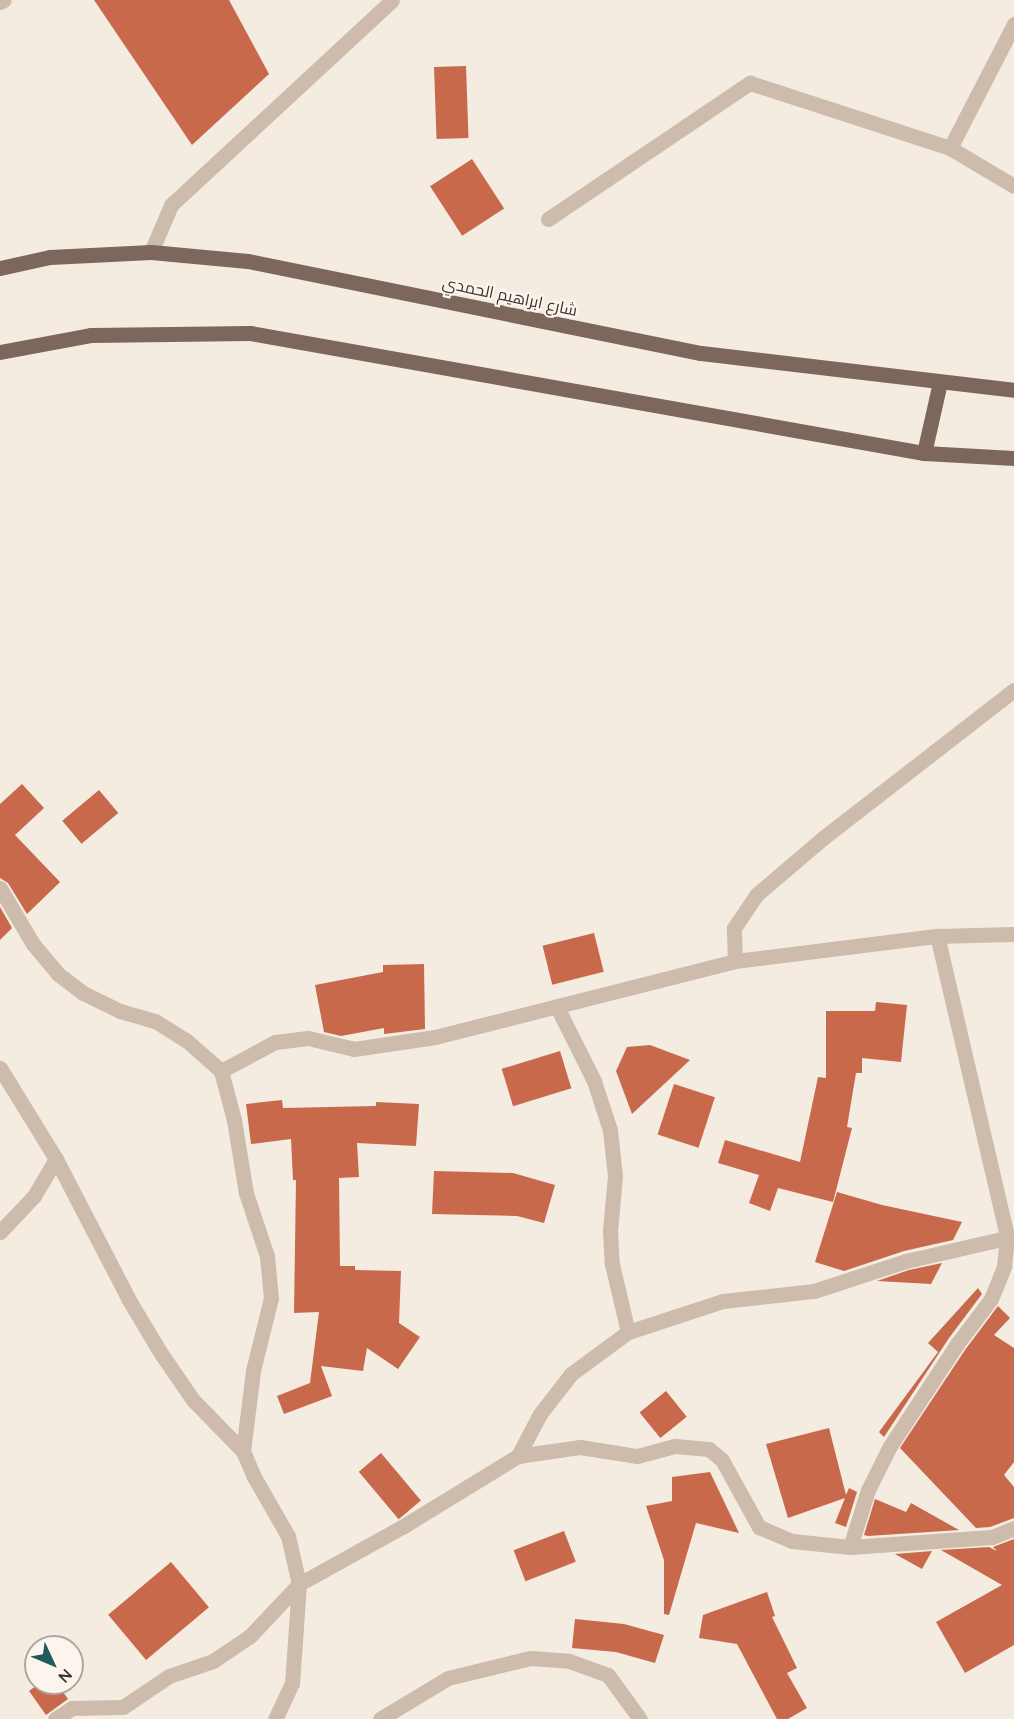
<!DOCTYPE html>
<html>
<head>
<meta charset="utf-8">
<style>
	body { margin:0 }
	#map { position:relative; width:1014px; height:1719px; overflow:hidden; background:#f4ebe1; font-family:Quicksand,Cairo,sans-serif }
	div>[style] { position:absolute }
	[style*='--x'] { left:calc(var(--x)*1px); top:calc(var(--y)*1px); width:calc(var(--w)*1px); rotate:calc(var(--a)*1deg) }
	.building>* { inset:0; background:#c8694b; transform-origin:0 0 }
	.street>* { height:15px; margin:-7.5px; padding:0 7.5px; transform-origin:7.5px; border-radius:7.5px; background:#cdbbac }
	.primary>* { height:15px; margin:-7.5px; padding:0 7.5px; transform-origin:7.5px; border-radius:7.5px; background:#7d675c }
	span { translate:-50% -50%; white-space:nowrap; text-align:center; line-height:1.15; -webkit-text-stroke:4.5px #fbf5ee; paint-order:stroke }
	.street-label { font-size:16px; color:#3b302b }
	.north { position:absolute; left:24px; top:1635px; width:60px; height:60px; box-sizing:border-box; background:#fbf5ee; border:2px solid #aea6a0; border-radius:50%; rotate:134deg; font-size:16px; font-weight:700; line-height:24px; text-align:center; color:#3b302b }
	.north::after { content:''; display:block; margin:auto; width:21px; height:27px; background:#1f5a5e; clip-path:polygon(50% 0,100% 100%,50% 72%,0 100%) }
</style>
</head>
<body>
<div id="map">
	<div class="building">
		<i style="clip-path:polygon(94px 0,229px 0,269px 74px,192px 145px)"></i>
		<i style="left:466px;top:66px;width:72px;height:32px;rotate:88deg"></i>
		<i style="left:472px;top:159px;width:59px;height:50px;rotate:57deg"></i>
		<i style="clip-path:polygon(22px 784px,44px 808px,15px 835px,60px 882px,27px 914px,8px 883px,0 878px,0 804px)"></i>
		<i style="left:99px;top:790px;width:30px;height:48px;rotate:50deg"></i>
		<i style="clip-path:polygon(0 907px,12px 928px,0 940px)"></i>
		<i style="left:594px;top:933px;width:40px;height:53px;rotate:76deg"></i>
		<i style="clip-path:polygon(424px 964px,425px 1029px,384px 1034px,384px 1028px,341px 1036px,324px 1032px,315px 985px,383px 972px,383px 965px)"></i>
		<i style="clip-path:polygon(876px 1002px,907px 1005px,901px 1062px,862px 1058px,862px 1073px,856px 1073px,847px 1127px,852px 1128px,833px 1202px,778px 1188px,770px 1211px,749px 1203px,759px 1175px,718px 1163px,725px 1140px,800px 1162px,818px 1077px,826px 1078px,826px 1011px,875px 1011px)"></i>
		<i style="clip-path:polygon(650px 1045px,690px 1060px,632px 1114px,616px 1071px,627px 1047px)"></i>
		<i style="left:560px;top:1051px;width:39px;height:61px;rotate:73deg"></i>
		<i style="left:674px;top:1084px;width:43px;height:53px;rotate:18deg"></i>
		<i style="clip-path:polygon(282px 1100px,283px 1108px,376px 1106px,376px 1102px,419px 1104px,416px 1146px,357px 1143px,359px 1177px,339px 1178px,340px 1266px,355px 1266px,355px 1270px,401px 1271px,399px 1323px,420px 1337px,398px 1369px,367px 1348px,363px 1371px,321px 1366px,332px 1396px,284px 1414px,277px 1396px,310px 1383px,319px 1312px,294px 1313px,296px 1180px,293px 1180px,291px 1139px,251px 1144px,246px 1104px)"></i>
		<i style="clip-path:polygon(434px 1171px,513px 1173px,555px 1185px,544px 1223px,517px 1216px,432px 1214px)"></i>
		<i style="clip-path:polygon(837px 1192px,882px 1205px,962px 1222px,953px 1240px,904px 1251px,844px 1271px,815px 1262px)"></i>
		<i style="clip-path:polygon(942px 1263px,931px 1284px,877px 1281px,909px 1270px)"></i>
		<i style="clip-path:polygon(978px 1288px,982px 1294px,949px 1338px,884px 1437px,879px 1432px,938px 1352px,928px 1343px)"></i>
		<i style="clip-path:polygon(998px 1306px,1010px 1318px,994px 1335px,1014px 1348px,1014px 1462px,1004px 1475px,1014px 1487px,1014px 1518px,990px 1527px,976px 1528px,900px 1448px,965px 1350px)"></i>
		<i style="left:666px;top:1391px;width:33px;height:34px;rotate:51deg"></i>
		<i style="clip-path:polygon(829px 1428px,846px 1495px,849px 1488px,857px 1492px,846px 1527px,835px 1523px,845px 1498px,788px 1518px,766px 1444px)"></i>
		<i style="left:381px;top:1453px;width:62px;height:29px;rotate:50deg"></i>
		<i style="clip-path:polygon(710px 1472px,739px 1533px,696px 1523px,669px 1615px,664px 1614px,664px 1560px,646px 1506px,672px 1501px,672px 1477px)"></i>
		<i style="clip-path:polygon(875px 1499px,906px 1512px,911px 1503px,959px 1530px,868px 1536px,864px 1535px)"></i>
		<i style="left:564px;top:1531px;width:33px;height:54px;rotate:69deg"></i>
		<i style="clip-path:polygon(1014px 1539px,1014px 1645px,965px 1673px,936px 1622px,1002px 1585px,941px 1550px,989px 1547px,997px 1551px,993px 1547px)"></i>
		<i style="clip-path:polygon(932px 1551px,922px 1569px,895px 1554px)"></i>
		<i style="left:171px;top:1562px;width:59px;height:82px;rotate:50deg"></i>
		<i style="clip-path:polygon(767px 1592px,775px 1616px,772px 1617px,797px 1668px,787px 1673px,807px 1708px,788px 1719px,777px 1719px,737px 1644px,699px 1638px,703px 1615px)"></i>
		<i style="clip-path:polygon(575px 1619px,624px 1624px,664px 1635px,655px 1663px,616px 1652px,572px 1648px)"></i>
		<i style="clip-path:polygon(40px 1683px,57px 1683px,68px 1699px,46px 1715px,29px 1691px)"></i>
	</div>
	<div class="street">
		<i style="--x:0;--y:2;--w:4;--a:-27"></i>
		<i style="--x:950;--y:148;--w:140;--a:-62.7"></i>
		<i style="--x:548;--y:219;--w:244;--a:-34"></i>
		<i style="--x:750;--y:83;--w:210;--a:18"></i>
		<i style="--x:950;--y:148;--w:74;--a:30.7"></i>
		<i style="--x:151;--y:252;--w:51;--a:-66.9"></i>
		<i style="--x:171;--y:205;--w:301;--a:-42.8"></i>
		<i style="--x:0;--y:888;--w:65;--a:59.5"></i>
		<i style="--x:33;--y:944;--w:39;--a:50"></i>
		<i style="--x:58;--y:974;--w:31;--a:37"></i>
		<i style="--x:83;--y:993;--w:41;--a:25.9"></i>
		<i style="--x:120;--y:1011;--w:36;--a:16"></i>
		<i style="--x:155;--y:1021;--w:36;--a:32"></i>
		<i style="--x:186;--y:1040;--w:47;--a:41.5"></i>
		<i style="--x:221;--y:1071;--w:51;--a:75.1"></i>
		<i style="--x:234;--y:1120;--w:74;--a:80.7"></i>
		<i style="--x:246;--y:1193;--w:66;--a:71.6"></i>
		<i style="--x:267;--y:1256;--w:42;--a:84.6"></i>
		<i style="--x:271;--y:1298;--w:75;--a:103.9"></i>
		<i style="--x:253;--y:1371;--w:81;--a:97.1"></i>
		<i style="--x:243;--y:1451;--w:26;--a:67"></i>
		<i style="--x:253;--y:1475;--w:70;--a:60.2"></i>
		<i style="--x:288;--y:1536;--w:49;--a:77.1"></i>
		<i style="--x:299;--y:1584;--w:99;--a:94"></i>
		<i style="--x:292;--y:1683;--w:40;--a:115"></i>
		<i style="--x:735;--y:961;--w:33;--a:-92"></i>
		<i style="--x:734;--y:928;--w:40;--a:-56"></i>
		<i style="--x:756;--y:895;--w:88;--a:-40.4"></i>
		<i style="--x:823;--y:838;--w:242;--a:-37.8"></i>
		<i style="--x:557;--y:1007;--w:83;--a:63.4"></i>
		<i style="--x:594;--y:1081;--w:52;--a:71.9"></i>
		<i style="--x:610;--y:1130;--w:46;--a:83.8"></i>
		<i style="--x:615;--y:1176;--w:55;--a:95.2"></i>
		<i style="--x:610;--y:1231;--w:33;--a:87"></i>
		<i style="--x:612;--y:1264;--w:70;--a:76.8"></i>
		<i style="--x:0;--y:1068;--w:107;--a:58.4"></i>
		<i style="--x:56;--y:1159;--w:159;--a:62.6"></i>
		<i style="--x:129;--y:1300;--w:61;--a:59.2"></i>
		<i style="--x:160;--y:1352;--w:58;--a:55.5"></i>
		<i style="--x:193;--y:1400;--w:71;--a:45.6"></i>
		<i style="--x:221;--y:1071;--w:61;--a:-28.2"></i>
		<i style="--x:275;--y:1042;--w:33;--a:-7"></i>
		<i style="--x:308;--y:1038;--w:47;--a:13.4"></i>
		<i style="--x:354;--y:1049;--w:82;--a:-8.4"></i>
		<i style="--x:435;--y:1037;--w:309;--a:-14.2"></i>
		<i style="--x:735;--y:961;--w:204;--a:-7.1"></i>
		<i style="--x:937;--y:936;--w:77;--a:-1.5"></i>
		<i style="--x:0;--y:1232;--w:50;--a:-46.6"></i>
		<i style="--x:34;--y:1196;--w:43;--a:-59.3"></i>
		<i style="--x:518;--y:1456;--w:47;--a:-62.4"></i>
		<i style="--x:540;--y:1414;--w:51;--a:-52.2"></i>
		<i style="--x:571;--y:1374;--w:71;--a:-36.4"></i>
		<i style="--x:628;--y:1332;--w:100;--a:-18.1"></i>
		<i style="--x:723;--y:1301;--w:92;--a:-6.3"></i>
		<i style="--x:814;--y:1291;--w:97;--a:-18.1"></i>
		<i style="--x:906;--y:1261;--w:111;--a:-13"></i>
		<i style="--x:850;--y:1547;--w:60;--a:-72.5"></i>
		<i style="--x:868;--y:1490;--w:49;--a:-63.4"></i>
		<i style="--x:890;--y:1446;--w:122;--a:-56.7"></i>
		<i style="--x:957;--y:1344;--w:56;--a:-52.9"></i>
		<i style="--x:991;--y:1299;--w:35;--a:-68"></i>
		<i style="--x:1004;--y:1266;--w:30;--a:-84"></i>
		<i style="--x:1007;--y:1236;--w:308;--a:-103.1"></i>
		<i style="--x:55;--y:1719;--w:20;--a:-33"></i>
		<i style="--x:72;--y:1708;--w:51;--a:-1.1"></i>
		<i style="--x:123;--y:1707;--w:55;--a:-34"></i>
		<i style="--x:169;--y:1676;--w:46;--a:-18.8"></i>
		<i style="--x:213;--y:1661;--w:45;--a:-34"></i>
		<i style="--x:250;--y:1636;--w:71;--a:-46.7"></i>
		<i style="--x:299;--y:1584;--w:118;--a:-29"></i>
		<i style="--x:402;--y:1527;--w:136;--a:-31.5"></i>
		<i style="--x:518;--y:1456;--w:63;--a:-8.3"></i>
		<i style="--x:580;--y:1447;--w:58;--a:9"></i>
		<i style="--x:637;--y:1456;--w:39;--a:-15"></i>
		<i style="--x:675;--y:1446;--w:34;--a:5"></i>
		<i style="--x:709;--y:1449;--w:17;--a:40"></i>
		<i style="--x:722;--y:1460;--w:77;--a:61.1"></i>
		<i style="--x:759;--y:1527;--w:36;--a:23"></i>
		<i style="--x:792;--y:1541;--w:58;--a:5.9"></i>
		<i style="--x:850;--y:1547;--w:142;--a:-4"></i>
		<i style="--x:992;--y:1537;--w:24;--a:-22"></i>
		<i style="--x:380;--y:1719;--w:79;--a:-31.1"></i>
		<i style="--x:448;--y:1678;--w:84;--a:-13.7"></i>
		<i style="--x:530;--y:1658;--w:39;--a:4"></i>
		<i style="--x:569;--y:1661;--w:41;--a:19.7"></i>
		<i style="--x:608;--y:1675;--w:54;--a:54"></i>
	</div>
	<div class="primary">
		<i style="--x:0;--y:268;--w:51;--a:-12.4"></i>
		<i style="--x:50;--y:257;--w:101;--a:-2.8"></i>
		<i style="--x:151;--y:252;--w:97;--a:5.3"></i>
		<i style="--x:248;--y:261;--w:462;--a:11.5"></i>
		<i style="--x:701;--y:353;--w:315;--a:6.7"></i>
		<i style="--x:0;--y:352;--w:93;--a:-10.6"></i>
		<i style="--x:91;--y:335;--w:159;--a:-0.7"></i>
		<i style="--x:250;--y:333;--w:685;--a:10.1"></i>
		<i style="--x:924;--y:453;--w:90;--a:3.2"></i>
		<i style="--x:924;--y:453;--w:73;--a:-77.3"></i>
	</div>
	<div class="street-label">
		<span style="left:510px;top:296px;rotate:12deg">شارع ابراهيم الحمدي</span>
	</div>
	<div class="north">N</div>
</div>
</body>
</html>
